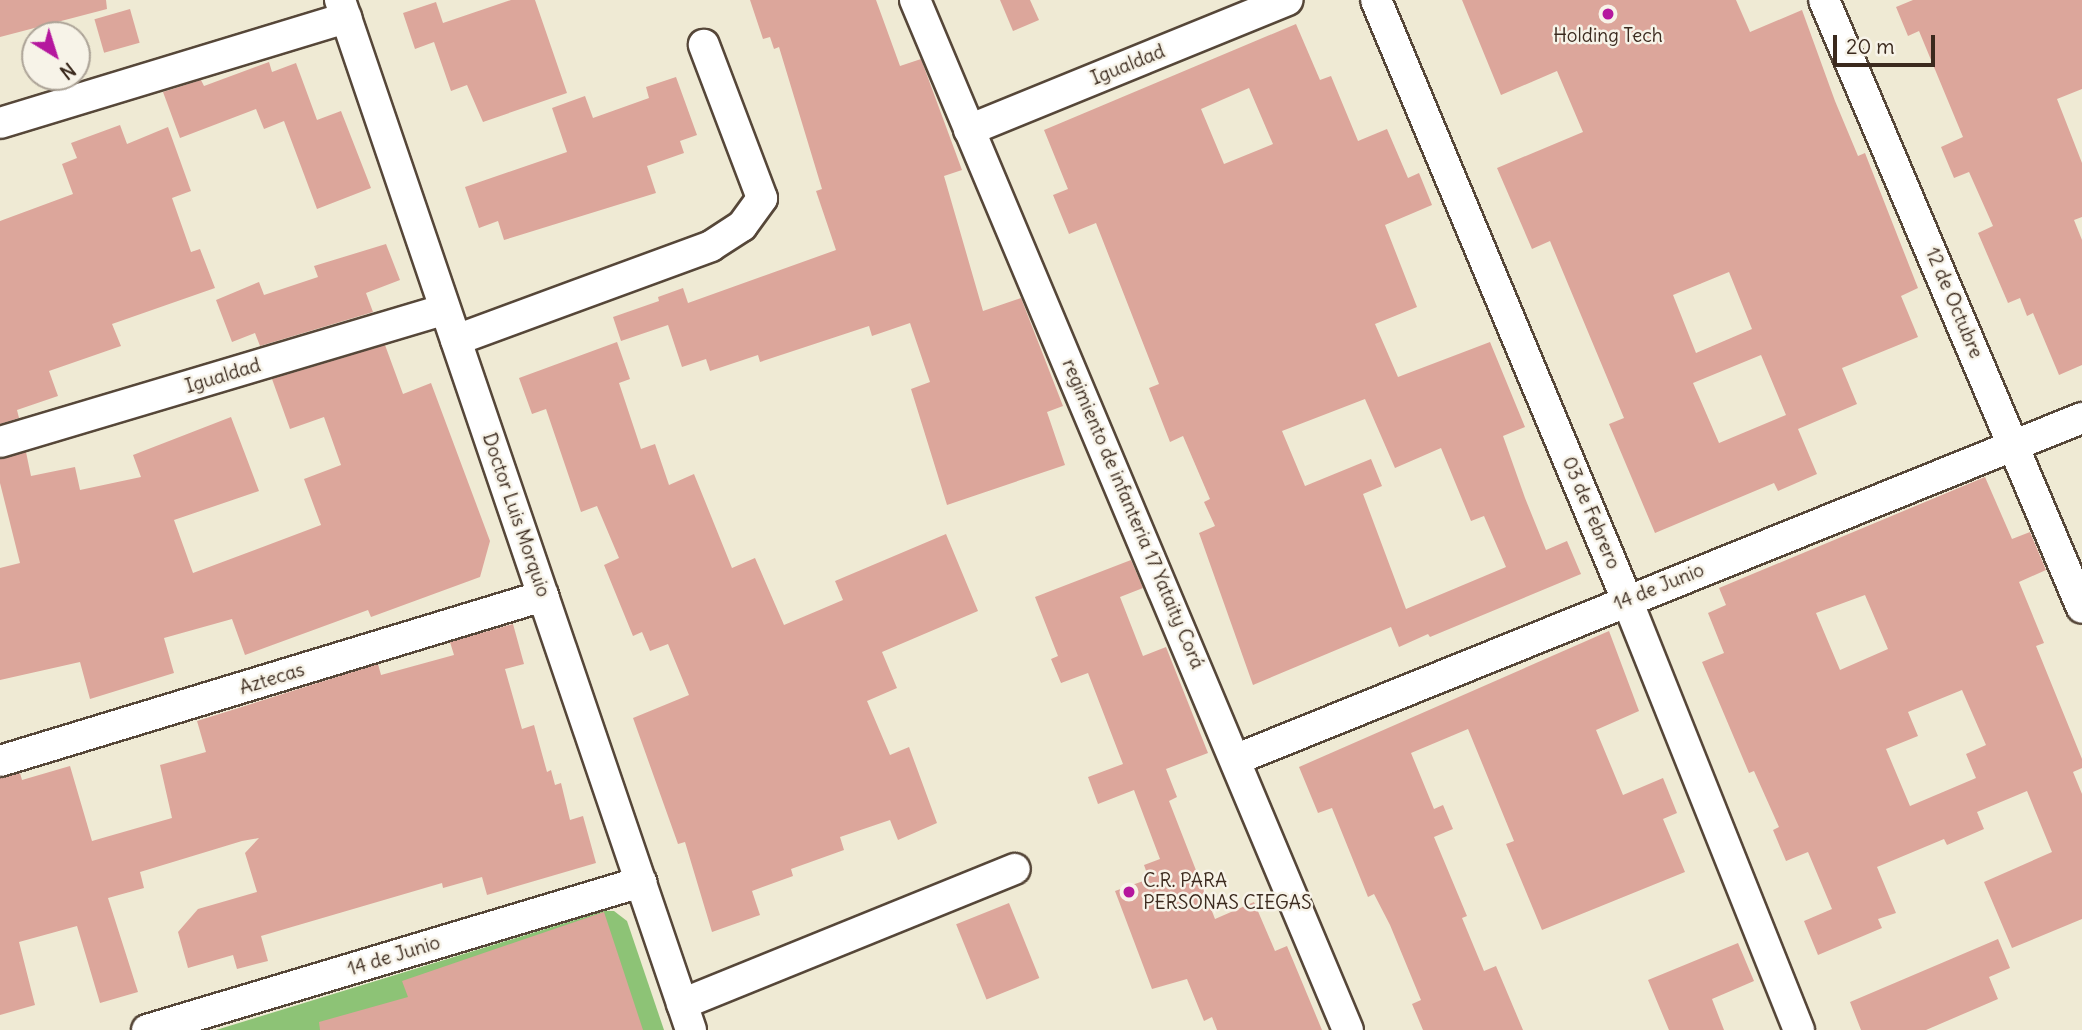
<!DOCTYPE html>
<html>
<head>
<meta charset="utf-8">
<style>
	body { margin:0 }
	#map { position:relative; width:2082px; height:1030px; overflow:hidden; background:#efead4; font-family:Delius,sans-serif }
	div>[style] { position:absolute }
	[style*='--x'] { left:calc(var(--x)*1px); top:calc(var(--y)*1px); width:calc(var(--w)*1px); rotate:calc(var(--a)*1deg) }
	.green>* { inset:0; background:#8dc376 }
	.building>* { inset:0; background:#dca69b; transform-origin:0 0 }
	.roads { filter:drop-shadow(2px 0 #564739) drop-shadow(-2px 0 #564739) drop-shadow(0 2px #564739) drop-shadow(0 -2px #564739) }
	.minor>* { height:30px; margin:-15px; padding:0 15px; transform-origin:15px; border-radius:15px; background:#fff }
	.dots>* { width:19px; height:19px; translate:-50% -50%; box-sizing:border-box; border:4px solid #f7f3e8; border-radius:50% }
	span { translate:-50% -50%; white-space:nowrap; text-align:center; line-height:1.15; -webkit-text-stroke:5px #f7f3e8; paint-order:stroke }
	.poi-label { font-size:19px; color:#3b2a1e }
	.left { translate:0 -50%; text-align:left }
	.street-label { font-size:19px; color:#3b2a1e }
	.north { position:absolute; left:21px; top:21px; width:70px; height:70px; box-sizing:border-box; background:#f7f3e8; border:2px solid #aca397; border-radius:50%; rotate:142deg; font-size:19px; font-weight:700; line-height:28px; text-align:center; color:#3b2a1e }
	.north::after { content:''; display:block; margin:auto; width:24px; height:32px; background:#b5179e; clip-path:polygon(50% 0,100% 100%,50% 72%,0 100%) }
	.scale { position:absolute; left:1833px; top:35px; width:102px; height:32px; box-sizing:border-box; border:4px solid #3b2a1e; border-top:0; padding-left:9px; font-size:21px; line-height:24px; white-space:nowrap; color:#3b2a1e; -webkit-text-stroke:5px #f7f3e8; paint-order:stroke }
</style>
</head>
<body>
<div id="map">
	<div class="green">
		<i style="clip-path:polygon(604px 911px,614px 911px,627px 921px,664px 1030px,216px 1030px)"></i>
	</div>
	<div class="building">
		<i style="clip-path:polygon(0 0,106px 0,107px 9px,0 37px)"></i>
		<i style="clip-path:polygon(511px 0,535px 0,567px 93px,483px 122px,467px 85px,451px 91px,434px 42px,415px 49px,403px 13px,436px 2px,443px 23px)"></i>
		<i style="clip-path:polygon(750px 0,876px 0,900px 66px,921px 59px,962px 170px,944px 176px,983px 311px,1021px 298px,1063px 406px,1047px 412px,1065px 465px,947px 505px,911px 389px,930px 382px,910px 323px,872px 336px,869px 326px,760px 362px,758px 355px,710px 371px,706px 359px,682px 367px,668px 325px,621px 341px,613px 317px,659px 301px,658px 297px,683px 288px,688px 303px,836px 250px,816px 191px,822px 189px,779px 47px,774px 49px,770px 37px,763px 39px)"></i>
		<i style="clip-path:polygon(1000px 0,1030px 0,1039px 20px,1013px 31px)"></i>
		<i style="clip-path:polygon(evenodd,1462px 0,1736px 0,1750px 32px,1802px 10px,1835px 101px,1858px 156px,1865px 153px,1918px 288px,1901px 296px,1918px 337px,1842px 368px,1857px 404px,1798px 429px,1817px 474px,1778px 491px,1774px 483px,1655px 533px,1609px 424px,1624px 418px,1550px 241px,1532px 249px,1497px 168px,1583px 132px,1557px 71px,1501px 95px,1462px 0,1729px 272px,1752px 329px,1696px 353px,1673px 295px,1729px 272px,1462px 0,1761px 355px,1786px 415px,1719px 443px,1693px 383px,1761px 355px)"></i>
		<i style="clip-path:polygon(1913px 0,2082px 0,2082px 89px,2057px 99px,2082px 163px,2082px 217px,2074px 220px,2082px 240px,2082px 365px,2059px 375px,2033px 313px,2027px 316px,2020px 298px,2008px 303px,1978px 233px,1993px 226px,1969px 172px,1954px 178px,1941px 147px,1963px 137px,1919px 31px,1908px 36px,1896px 7px)"></i>
		<i style="left:130px;top:9px;width:35px;height:37px;rotate:74deg"></i>
		<i style="clip-path:polygon(evenodd,1296px 24px,1320px 80px,1331px 76px,1358px 141px,1387px 129px,1408px 178px,1419px 173px,1432px 205px,1385px 225px,1417px 307px,1375px 324px,1398px 377px,1490px 342px,1525px 427px,1503px 436px,1525px 498px,1546px 550px,1567px 541px,1581px 574px,1430px 637px,1428px 634px,1399px 647px,1391px 627px,1253px 685px,1199px 533px,1215px 526px,1204px 502px,1210px 499px,1183px 436px,1170px 442px,1149px 388px,1159px 384px,1096px 223px,1069px 234px,1053px 195px,1068px 189px,1044px 130px,1296px 24px,1249px 88px,1273px 144px,1224px 164px,1201px 109px,1249px 88px,1296px 24px,1365px 399px,1395px 468px,1441px 448px,1471px 521px,1484px 516px,1506px 567px,1406px 609px,1363px 494px,1382px 486px,1371px 459px,1305px 486px,1282px 431px,1365px 399px)"></i>
		<i style="clip-path:polygon(269px 62px,272px 72px,296px 63px,317px 120px,341px 111px,371px 188px,317px 209px,284px 121px,264px 129px,256px 109px,180px 138px,163px 92px,201px 80px,204px 86px)"></i>
		<i style="clip-path:polygon(676px 77px,697px 135px,680px 141px,684px 153px,647px 166px,656px 193px,504px 240px,498px 221px,479px 228px,465px 187px,567px 152px,552px 108px,585px 96px,593px 118px,649px 98px,646px 87px)"></i>
		<i style="clip-path:polygon(120px 125px,127px 144px,168px 127px,191px 191px,172px 198px,191px 252px,200px 249px,215px 288px,112px 324px,121px 346px,49px 371px,58px 396px,17px 410px,19px 418px,0 424px,0 221px,73px 194px,62px 164px,77px 158px,71px 143px)"></i>
		<i style="clip-path:polygon(386px 244px,400px 280px,366px 293px,373px 312px,260px 346px,255px 333px,232px 342px,216px 300px,259px 282px,264px 295px,318px 277px,314px 266px)"></i>
		<i style="clip-path:polygon(617px 342px,630px 379px,619px 383px,641px 449px,655px 444px,669px 485px,694px 474px,732px 568px,755px 558px,784px 625px,843px 600px,835px 581px,946px 534px,978px 611px,882px 652px,897px 688px,867px 701px,890px 755px,909px 747px,937px 823px,898px 840px,890px 820px,840px 837px,844px 850px,791px 869px,793px 876px,752px 891px,760px 915px,712px 932px,685px 842px,678px 844px,633px 718px,689px 695px,668px 644px,650px 651px,642px 632px,633px 636px,604px 565px,619px 558px,597px 506px,581px 512px,546px 409px,532px 414px,519px 378px)"></i>
		<i style="clip-path:polygon(385px 345px,403px 394px,431px 383px,490px 541px,480px 577px,371px 617px,368px 610px,245px 655px,232px 619px,164px 638px,174px 673px,90px 699px,80px 662px,0 680px,0 568px,20px 563px,0 483px,0 459px,26px 452px,31px 476px,75px 467px,80px 490px,141px 477px,133px 455px,231px 417px,259px 491px,174px 520px,193px 573px,321px 525px,304px 479px,341px 465px,324px 417px,290px 429px,272px 379px)"></i>
		<i style="clip-path:polygon(evenodd,1985px 477px,2012px 539px,2030px 532px,2046px 570px,2019px 582px,2044px 643px,2036px 646px,2082px 759px,2082px 768px,2073px 772px,2082px 794px,2082px 919px,2012px 948px,1984px 882px,2052px 852px,2027px 791px,1977px 812px,1984px 829px,1947px 845px,1944px 839px,1877px 867px,1896px 913px,1878px 919px,1882px 928px,1818px 955px,1804px 921px,1832px 909px,1808px 852px,1786px 861px,1773px 830px,1779px 827px,1754px 771px,1749px 773px,1702px 662px,1724px 653px,1708px 613px,1726px 605px,1719px 588px,1985px 477px,1865px 595px,1888px 649px,1840px 670px,1816px 613px,1865px 595px,1985px 477px,1962px 690px,1986px 745px,1966px 754px,1976px 778px,1910px 806px,1886px 749px,1918px 736px,1908px 712px,1962px 690px)"></i>
		<i style="clip-path:polygon(1131px 560px,1143px 588px,1120px 597px,1143px 656px,1166px 647px,1208px 753px,1166px 769px,1177px 797px,1169px 801px,1215px 919px,1254px 902px,1275px 951px,1287px 946px,1322px 1030px,1217px 1030px,1212px 1017px,1204px 1021px,1187px 979px,1152px 989px,1115px 891px,1149px 879px,1144px 865px,1160px 859px,1134px 790px,1098px 804px,1088px 777px,1123px 764px,1088px 673px,1061px 683px,1051px 659px,1058px 656px,1035px 597px)"></i>
		<i style="clip-path:polygon(513px 624px,524px 664px,505px 669px,522px 729px,534px 725px,547px 772px,551px 770px,555px 785px,561px 783px,570px 820px,583px 816px,596px 863px,487px 895px,482px 877px,443px 888px,442px 883px,261px 936px,268px 961px,237px 969px,233px 955px,188px 968px,178px 932px,198px 909px,257px 892px,245px 853px,259px 838px,242px 841px,140px 872px,144px 888px,108px 898px,138px 992px,100px 1003px,77px 926px,19px 942px,35px 1005px,0 1015px,0 778px,20px 773px,22px 780px,70px 766px,92px 841px,172px 818px,160px 765px,206px 752px,197px 721px,378px 664px,381px 675px,454px 655px,450px 642px)"></i>
		<i style="clip-path:polygon(1609px 631px,1639px 711px,1596px 730px,1623px 795px,1663px 778px,1677px 813px,1663px 819px,1685px 872px,1542px 930px,1506px 844px,1514px 841px,1468px 729px,1411px 753px,1434px 809px,1443px 805px,1453px 829px,1434px 837px,1467px 916px,1462px 918px,1484px 971px,1496px 966px,1523px 1030px,1423px 1030px,1412px 1004px,1421px 1000px,1390px 925px,1374px 894px,1368px 897px,1332px 808px,1318px 813px,1299px 767px)"></i>
		<i style="left:1009px;top:903px;width:81px;height:57px;rotate:68deg"></i>
		<i style="clip-path:polygon(604px 912px,643px 1030px,320px 1030px,319px 1022px,408px 997px,402px 981px)"></i>
		<i style="clip-path:polygon(1998px 939px,2010px 968px,1989px 977px,1998px 999px,1926px 1030px,1861px 1030px,1850px 1002px)"></i>
		<i style="clip-path:polygon(1738px 943px,1754px 981px,1712px 999px,1724px 1030px,1669px 1030px,1648px 980px)"></i>
	</div>
	<div class="roads">
		<div class="minor">
			<i style="--x:340;--y:0;--w:1088;--a:71.18"></i>
			<i style="--x:915;--y:0;--w:1117;--a:67.2"></i>
			<i style="--x:1376;--y:0;--w:650;--a:67.3"></i>
			<i style="--x:1627;--y:600;--w:463;--a:68.2"></i>
			<i style="--x:1824;--y:0;--w:660;--a:67.01"></i>
			<i style="--x:0;--y:123;--w:362;--a:-16.9"></i>
			<i style="--x:969;--y:130;--w:344;--a:-22.2"></i>
			<i style="--x:456;--y:340;--w:272;--a:-20.2"></i>
			<i style="--x:711;--y:246;--w:37;--a:-33"></i>
			<i style="--x:742;--y:226;--w:34;--a:-54"></i>
			<i style="--x:762;--y:198;--w:164;--a:-110.8"></i>
			<i style="--x:0;--y:442;--w:464;--a:-16.6"></i>
			<i style="--x:1237;--y:759;--w:911;--a:-21.98"></i>
			<i style="--x:0;--y:761;--w:568;--a:-16.9"></i>
			<i style="--x:682;--y:1004;--w:359;--a:-22.1"></i>
			<i style="--x:147;--y:1030;--w:516;--a:-16.68"></i>
		</div>
	</div>
	<div class="dots">
		<i style="left:1608px;top:14px;background:#b5179e"></i>
		<i style="left:1129px;top:892px;background:#b5179e"></i>
	</div>
	<div class="poi-label">
		<span style="left:1608px;top:36px">Holding Tech</span>
		<span class="left" style="left:1143px;top:892px">C.R. PARA<br>PERSONAS CIEGAS</span>
	</div>
	<div class="street-label">
		<span style="left:1128px;top:65px;rotate:-22deg">Igualdad</span>
		<span style="left:1954px;top:303px;rotate:67deg">12 de Octubre</span>
		<span style="left:223px;top:376px;rotate:-17deg">Igualdad</span>
		<span style="left:1591px;top:513px;rotate:67deg">03 de Febrero</span>
		<span style="left:1133px;top:514px;rotate:67deg">regimiento de infanteria 17 Yataity Corá</span>
		<span style="left:516px;top:515px;rotate:71deg">Doctor Luis Morquio</span>
		<span style="left:1659px;top:587px;rotate:-22deg">14 de Junio</span>
		<span style="left:272px;top:679px;rotate:-17deg">Aztecas</span>
		<span style="left:394px;top:956px;rotate:-17deg">14 de Junio</span>
	</div>
	<div class="north">N</div>
	<div class="scale">20 m</div>
</div>
</body>
</html>
